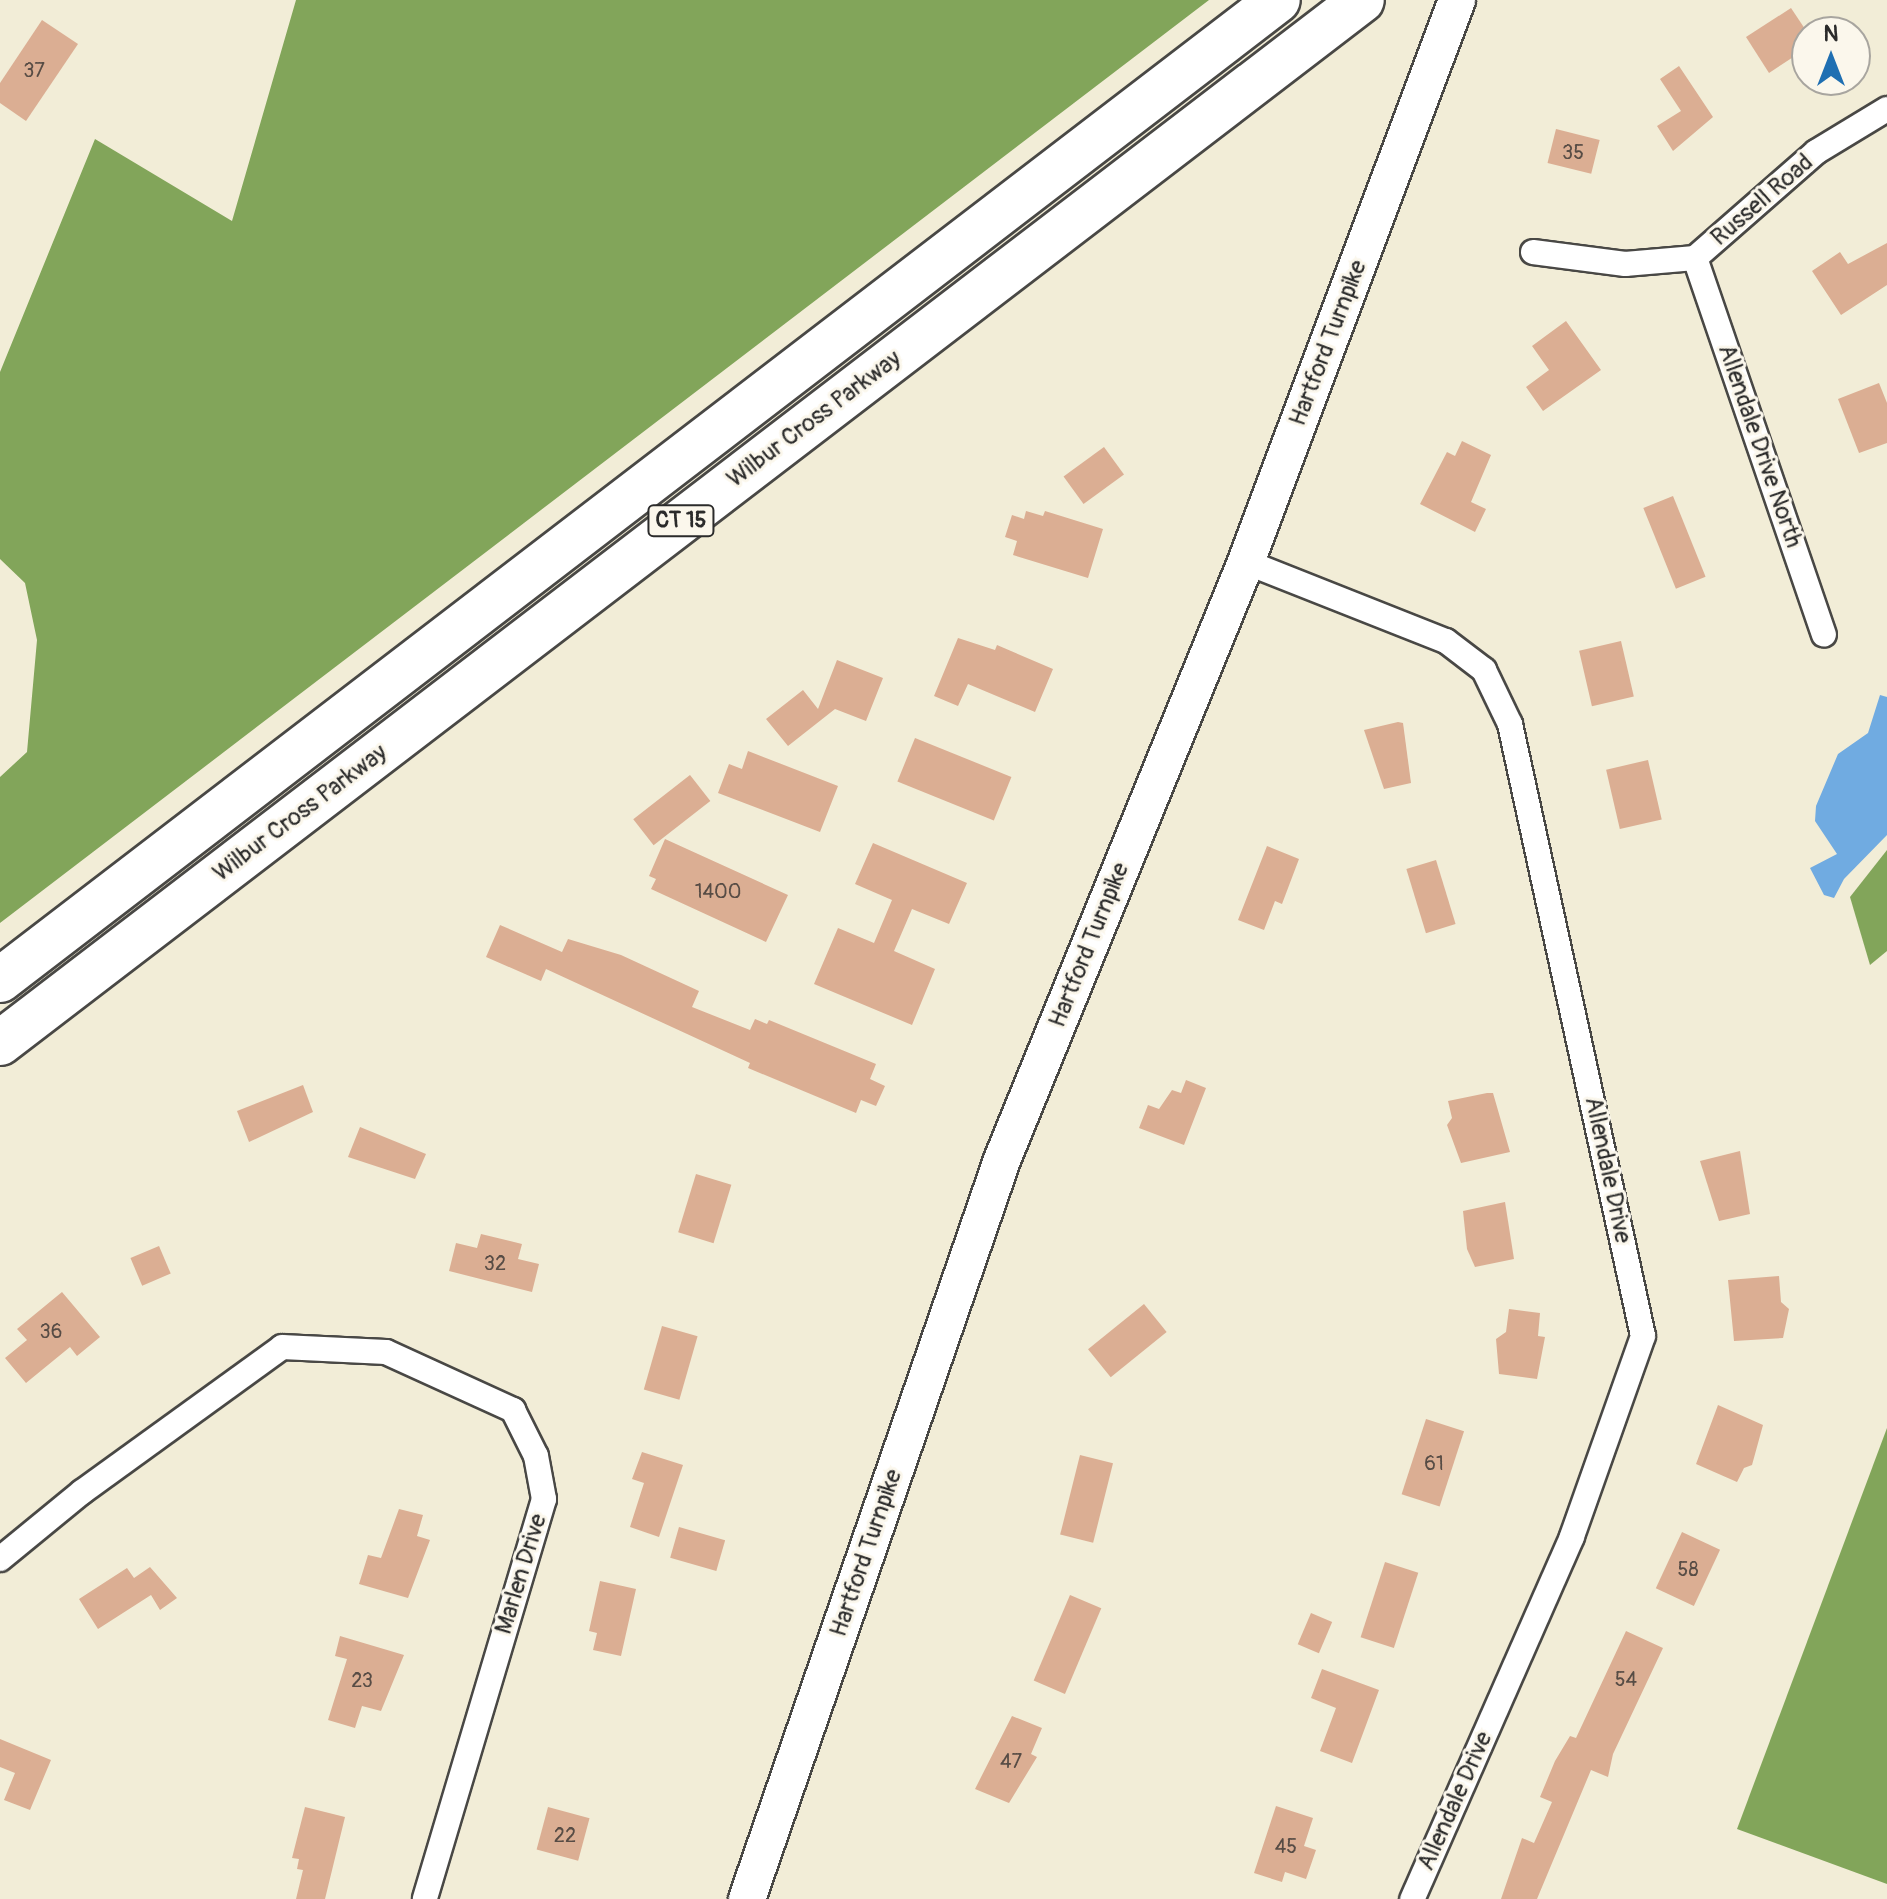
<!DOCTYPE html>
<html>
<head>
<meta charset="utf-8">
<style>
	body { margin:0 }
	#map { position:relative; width:1887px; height:1899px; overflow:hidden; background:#f2edd7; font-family:Pangolin,sans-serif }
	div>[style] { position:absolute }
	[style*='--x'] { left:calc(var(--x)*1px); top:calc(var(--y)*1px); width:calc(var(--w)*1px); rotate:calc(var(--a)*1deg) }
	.forest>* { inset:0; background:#82a55a }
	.water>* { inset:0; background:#70abe1 }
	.building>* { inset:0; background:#dbae93; transform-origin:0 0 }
	.roads { filter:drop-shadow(2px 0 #494845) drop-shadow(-2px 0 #494845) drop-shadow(0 2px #494845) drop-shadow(0 -2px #494845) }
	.minor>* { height:24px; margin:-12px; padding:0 12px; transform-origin:12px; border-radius:12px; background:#fff }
	.secondary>* { height:36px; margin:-18px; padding:0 18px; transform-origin:18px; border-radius:18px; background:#fff }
	.motorway>* { height:44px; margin:-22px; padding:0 22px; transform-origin:22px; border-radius:22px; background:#fff }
	span { translate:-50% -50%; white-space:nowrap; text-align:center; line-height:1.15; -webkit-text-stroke:6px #fbf7ec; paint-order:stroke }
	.number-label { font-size:20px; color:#574c45 }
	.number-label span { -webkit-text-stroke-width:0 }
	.shield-label span { padding:2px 6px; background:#fbf7ec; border:2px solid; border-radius:6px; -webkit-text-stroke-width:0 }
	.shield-label { font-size:22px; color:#2b2b2b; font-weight:700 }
	.street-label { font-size:24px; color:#2b2b2b }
	.north { position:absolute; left:1791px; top:16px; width:80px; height:80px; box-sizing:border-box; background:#fbf7ec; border:2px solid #a8a59f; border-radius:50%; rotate:0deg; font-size:22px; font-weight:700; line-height:32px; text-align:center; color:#2b2b2b }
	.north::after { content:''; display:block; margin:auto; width:28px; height:36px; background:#1f6fb2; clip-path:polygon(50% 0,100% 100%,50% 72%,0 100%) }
</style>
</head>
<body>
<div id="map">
	<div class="forest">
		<i style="clip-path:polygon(296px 0,1209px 0,0 923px,0 777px,27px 752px,37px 640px,25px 583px,0 559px,0 372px,95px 139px,232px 221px)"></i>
		<i style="clip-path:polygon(1887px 850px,1887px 951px,1870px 965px,1850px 897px)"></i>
		<i style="clip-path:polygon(1887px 1428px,1887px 1884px,1737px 1829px)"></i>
	</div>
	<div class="water">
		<i style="clip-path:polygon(1880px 695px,1887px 697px,1887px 835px,1844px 879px,1834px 898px,1824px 895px,1810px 868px,1837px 854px,1815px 821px,1816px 806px,1838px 754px,1868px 733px)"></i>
	</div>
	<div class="building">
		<i style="clip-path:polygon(1791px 8px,1807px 32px,1807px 48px,1769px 73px,1746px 37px)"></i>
		<i style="clip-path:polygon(42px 20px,78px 44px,26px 121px,0 103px,0 83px)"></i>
		<i style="clip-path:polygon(1679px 66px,1713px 117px,1673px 151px,1657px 126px,1681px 111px,1660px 79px)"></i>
		<i style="left:1556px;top:129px;width:45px;height:35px;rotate:14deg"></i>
		<i style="clip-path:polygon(1887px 243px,1887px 285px,1841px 315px,1812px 271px,1840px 252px,1848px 264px)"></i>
		<i style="clip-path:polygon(1566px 321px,1601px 370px,1543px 411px,1526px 387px,1549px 370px,1532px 346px)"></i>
		<i style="clip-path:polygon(1879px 383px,1887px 403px,1887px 443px,1859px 453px,1838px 399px)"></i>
		<i style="clip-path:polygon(1462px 441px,1491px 455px,1471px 502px,1486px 509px,1475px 532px,1420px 504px,1447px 452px,1455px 456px)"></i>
		<i style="left:1104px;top:447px;width:34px;height:50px;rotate:54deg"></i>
		<i style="left:1673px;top:496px;width:87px;height:32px;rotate:68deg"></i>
		<i style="clip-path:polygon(1026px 511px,1043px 516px,1045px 511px,1103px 529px,1088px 578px,1013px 555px,1017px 541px,1005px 537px,1012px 515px,1024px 519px)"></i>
		<i style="clip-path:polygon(958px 638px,995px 650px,997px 645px,1053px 669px,1035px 712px,968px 684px,958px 706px,934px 696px)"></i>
		<i style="left:1621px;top:641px;width:57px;height:43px;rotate:77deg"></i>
		<i style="clip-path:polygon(837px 660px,883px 678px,866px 721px,835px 709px,788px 746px,766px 719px,803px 690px,818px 709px)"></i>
		<i style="clip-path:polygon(1398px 722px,1403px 723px,1411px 783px,1384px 789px,1364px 730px)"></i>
		<i style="left:915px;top:738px;width:104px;height:47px;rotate:22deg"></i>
		<i style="clip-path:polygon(748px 751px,838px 786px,820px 832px,718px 793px,729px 764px,742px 769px)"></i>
		<i style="left:1648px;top:760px;width:61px;height:43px;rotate:77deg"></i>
		<i style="left:690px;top:775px;width:33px;height:72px;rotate:52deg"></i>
		<i style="clip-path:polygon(665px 839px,788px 895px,766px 942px,651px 889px,656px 879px,649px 876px)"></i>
		<i style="clip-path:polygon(873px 843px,967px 883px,949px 924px,912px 909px,894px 951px,935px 969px,912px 1025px,814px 984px,838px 928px,874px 943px,892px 900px,855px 884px)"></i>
		<i style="clip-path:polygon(1267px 846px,1299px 859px,1282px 904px,1275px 901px,1264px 930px,1238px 920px)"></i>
		<i style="left:1436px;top:860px;width:67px;height:31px;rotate:73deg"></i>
		<i style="clip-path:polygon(500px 925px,562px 952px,568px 939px,621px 955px,699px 991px,692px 1007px,750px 1030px,755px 1019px,767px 1024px,769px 1020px,876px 1064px,870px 1079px,885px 1086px,876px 1106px,861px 1100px,856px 1113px,748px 1068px,750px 1063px,546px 969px,541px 981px,486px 957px)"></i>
		<i style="clip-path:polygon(1186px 1080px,1206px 1088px,1184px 1145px,1139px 1128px,1148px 1105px,1159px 1109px,1172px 1090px,1181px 1093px)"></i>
		<i style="clip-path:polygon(303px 1085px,313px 1112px,249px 1142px,237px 1111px)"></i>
		<i style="clip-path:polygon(1487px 1093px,1493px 1093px,1510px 1152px,1461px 1163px,1447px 1125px,1452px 1118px,1448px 1101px)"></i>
		<i style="clip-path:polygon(360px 1127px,426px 1154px,415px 1179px,348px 1157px)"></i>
		<i style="clip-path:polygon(1740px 1151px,1750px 1214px,1719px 1221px,1700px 1161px)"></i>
		<i style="left:696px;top:1174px;width:37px;height:61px;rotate:17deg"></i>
		<i style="clip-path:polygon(1505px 1202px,1514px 1259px,1475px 1267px,1467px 1249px,1463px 1211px)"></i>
		<i style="clip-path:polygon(481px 1234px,522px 1244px,518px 1259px,539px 1264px,532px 1292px,449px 1271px,456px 1243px,477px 1248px)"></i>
		<i style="left:159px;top:1246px;width:30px;height:31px;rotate:67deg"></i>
		<i style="clip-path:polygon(1779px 1276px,1781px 1302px,1789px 1309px,1783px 1338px,1734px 1341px,1728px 1280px)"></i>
		<i style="clip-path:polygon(62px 1292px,100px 1337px,77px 1356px,70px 1347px,26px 1383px,5px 1358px,27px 1340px,17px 1329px)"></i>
		<i style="left:1144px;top:1304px;width:36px;height:72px;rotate:51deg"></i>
		<i style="clip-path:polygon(1509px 1309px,1540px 1313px,1538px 1336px,1545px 1337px,1537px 1379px,1499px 1374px,1496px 1339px,1506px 1332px)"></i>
		<i style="left:662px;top:1326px;width:37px;height:66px;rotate:16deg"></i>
		<i style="clip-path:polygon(1718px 1405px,1763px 1425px,1752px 1465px,1744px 1468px,1737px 1482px,1696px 1464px)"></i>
		<i style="left:1426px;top:1419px;width:40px;height:79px;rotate:18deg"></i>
		<i style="clip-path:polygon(642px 1452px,683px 1465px,659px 1537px,630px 1527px,644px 1483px,632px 1479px)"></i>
		<i style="left:1080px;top:1455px;width:34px;height:82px;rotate:14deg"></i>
		<i style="clip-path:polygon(399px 1509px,423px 1515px,417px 1536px,430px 1540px,408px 1598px,359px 1584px,368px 1555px,381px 1558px)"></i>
		<i style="left:679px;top:1527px;width:48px;height:32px;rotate:16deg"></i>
		<i style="left:1682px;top:1532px;width:42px;height:62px;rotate:25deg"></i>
		<i style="left:1385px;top:1562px;width:35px;height:79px;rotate:18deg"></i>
		<i style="clip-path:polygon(150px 1567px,177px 1598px,160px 1610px,151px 1595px,98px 1629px,79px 1599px,127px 1568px,134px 1578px)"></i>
		<i style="clip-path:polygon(600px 1581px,636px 1589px,621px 1656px,593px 1650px,597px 1633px,589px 1631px)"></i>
		<i style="left:1070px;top:1595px;width:34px;height:93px;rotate:23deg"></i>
		<i style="left:1311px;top:1613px;width:23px;height:34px;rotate:23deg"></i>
		<i style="clip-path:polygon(1626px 1631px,1663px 1648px,1613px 1754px,1608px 1777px,1591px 1770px,1537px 1899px,1501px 1899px,1522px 1838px,1534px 1843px,1552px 1802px,1540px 1797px,1555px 1761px,1570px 1736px,1576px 1738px)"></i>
		<i style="clip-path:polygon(340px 1636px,404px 1655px,381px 1711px,362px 1706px,355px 1728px,328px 1720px,347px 1659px,335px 1656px)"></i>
		<i style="clip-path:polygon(1322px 1669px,1379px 1690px,1352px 1763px,1320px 1751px,1336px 1708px,1311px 1698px)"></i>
		<i style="clip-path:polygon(1012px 1716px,1042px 1728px,1031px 1754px,1037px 1757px,1009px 1803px,975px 1789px)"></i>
		<i style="clip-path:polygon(0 1739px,51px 1760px,30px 1810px,4px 1800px,15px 1773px,0 1767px)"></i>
		<i style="clip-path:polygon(1276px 1806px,1313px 1818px,1304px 1846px,1316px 1850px,1306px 1879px,1285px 1872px,1282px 1882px,1254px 1873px)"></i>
		<i style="clip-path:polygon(305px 1807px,345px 1817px,325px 1899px,296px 1899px,303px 1870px,297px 1869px,299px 1859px,292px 1858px)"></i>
		<i style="left:548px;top:1807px;width:43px;height:44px;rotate:15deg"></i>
	</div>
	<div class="roads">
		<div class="minor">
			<i style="--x:1533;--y:252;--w:93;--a:7.4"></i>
			<i style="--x:1625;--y:264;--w:70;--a:-4.9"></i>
			<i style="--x:1695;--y:258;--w:161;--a:-41.2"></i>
			<i style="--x:1816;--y:152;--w:83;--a:-31.2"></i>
			<i style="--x:1695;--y:258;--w:398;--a:71.1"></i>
			<i style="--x:1246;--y:562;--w:215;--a:21.6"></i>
			<i style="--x:1446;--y:641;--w:48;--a:37.3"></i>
			<i style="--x:1484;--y:670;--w:60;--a:64.3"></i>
			<i style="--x:1510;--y:724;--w:626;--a:77.74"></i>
			<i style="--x:1643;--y:1336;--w:213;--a:109.5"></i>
			<i style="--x:1572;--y:1537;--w:396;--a:113.8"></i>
			<i style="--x:0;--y:1559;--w:106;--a:-39.3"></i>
			<i style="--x:82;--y:1492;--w:247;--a:-35.9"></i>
			<i style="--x:282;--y:1347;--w:104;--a:2.8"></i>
			<i style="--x:386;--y:1352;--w:140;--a:24.5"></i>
			<i style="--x:513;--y:1410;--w:51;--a:63.4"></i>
			<i style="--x:536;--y:1456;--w:44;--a:79.5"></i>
			<i style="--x:544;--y:1499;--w:417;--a:106.6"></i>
		</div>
		<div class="secondary">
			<i style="--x:747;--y:1899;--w:782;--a:-70.96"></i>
			<i style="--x:1002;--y:1160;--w:646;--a:-67.8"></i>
			<i style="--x:1246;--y:562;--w:600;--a:-69.42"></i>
		</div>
		<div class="motorway">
			<i style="--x:0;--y:980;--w:1610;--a:-37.48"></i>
			<i style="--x:0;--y:1043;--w:1715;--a:-37.44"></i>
		</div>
	</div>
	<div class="number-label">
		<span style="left:34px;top:70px">37</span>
		<span style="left:1573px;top:152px">35</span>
		<span style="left:718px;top:891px">1400</span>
		<span style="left:495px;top:1263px">32</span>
		<span style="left:51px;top:1331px">36</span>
		<span style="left:1434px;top:1463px">61</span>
		<span style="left:1688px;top:1569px">58</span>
		<span style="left:1626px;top:1679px">54</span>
		<span style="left:362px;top:1680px">23</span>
		<span style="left:1011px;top:1761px">47</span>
		<span style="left:565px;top:1835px">22</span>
		<span style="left:1286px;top:1846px">45</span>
	</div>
	<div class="shield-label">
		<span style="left:681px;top:521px">CT 15</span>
	</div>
	<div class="street-label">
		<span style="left:1762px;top:200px;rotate:-41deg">Russell Road</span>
		<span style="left:1328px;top:343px;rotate:-69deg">Hartford Turnpike</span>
		<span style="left:814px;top:419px;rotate:-37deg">Wilbur Cross Parkway</span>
		<span style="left:1760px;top:446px;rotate:71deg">Allendale Drive North</span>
		<span style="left:300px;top:813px;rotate:-37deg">Wilbur Cross Parkway</span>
		<span style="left:1089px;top:945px;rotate:-68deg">Hartford Turnpike</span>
		<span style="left:1608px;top:1170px;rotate:78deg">Allendale Drive</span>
		<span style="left:866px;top:1553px;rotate:-71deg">Hartford Turnpike</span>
		<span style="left:521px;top:1574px;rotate:-73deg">Marlen Drive</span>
		<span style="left:1455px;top:1801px;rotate:-66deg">Allendale Drive</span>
	</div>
	<div class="north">N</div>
</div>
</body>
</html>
